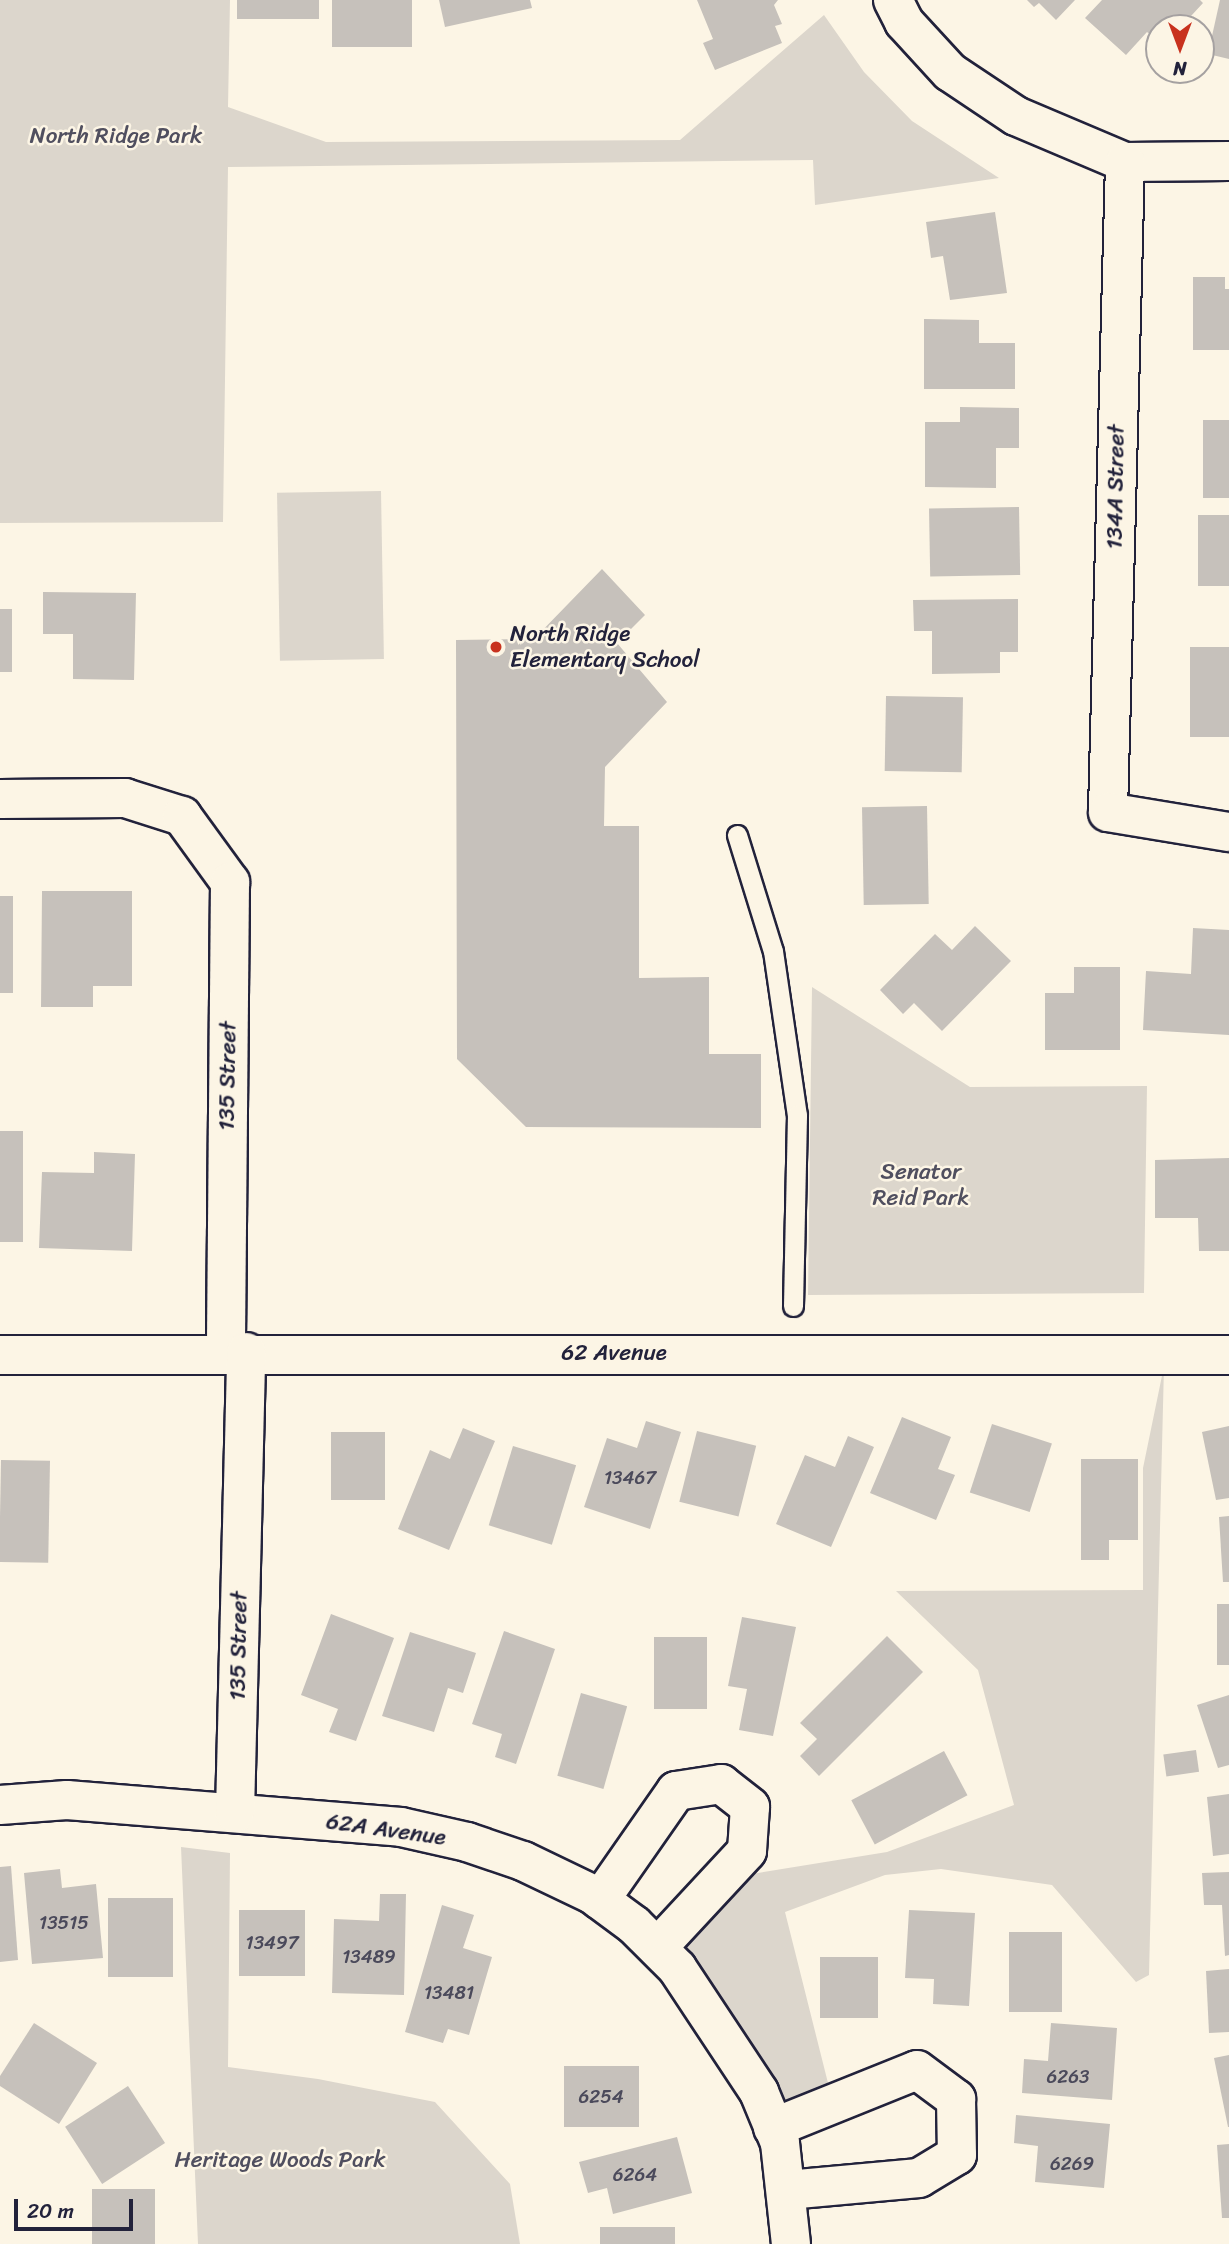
<!DOCTYPE html>
<html>
<head>
<meta charset="utf-8">
<style>
	body { margin:0 }
	#map { position:relative; width:1229px; height:2244px; overflow:hidden; background:#fcf5e5; font-family:Sriracha,sans-serif }
	div>[style] { position:absolute }
	[style*='--x'] { left:calc(var(--x)*1px); top:calc(var(--y)*1px); width:calc(var(--w)*1px); rotate:calc(var(--a)*1deg) }
	.green>* { inset:0; background:#dcd6cc; transform-origin:0 0 }
	.building>* { inset:0; background:#c6c1bb; transform-origin:0 0 }
	.roads { filter:drop-shadow(2px 0 #22223b) drop-shadow(-2px 0 #22223b) drop-shadow(0 2px #22223b) drop-shadow(0 -2px #22223b) }
	.lane>* { height:19px; margin:-9.5px; padding:0 9.5px; transform-origin:9.5px; border-radius:9.5px; background:#fcf5e5 }
	.street>* { height:38px; margin:-19px; padding:0 19px; transform-origin:19px; border-radius:19px; background:#fcf5e5 }
	.dots>* { width:19px; height:19px; translate:-50% -50%; box-sizing:border-box; border:4px solid #fcf5e5; border-radius:50% }
	span { translate:-50% -50%; white-space:nowrap; text-align:center; line-height:1.15; -webkit-text-stroke:5px #fcf5e5; paint-order:stroke }
	.number-label { font-size:19px; color:#4b4a5b }
	.number-label span { -webkit-text-stroke-width:0 }
	.park-label { font-size:23px; color:#504f5f }
	.street-label { font-size:23px; color:#22223b }
	.poi-label { font-size:23px; color:#22223b }
	.left { translate:0 -50%; text-align:left }
	.north { position:absolute; left:1145px; top:14px; width:70px; height:70px; box-sizing:border-box; background:#fcf5e5; border:2px solid #a5a1a1; border-radius:50%; rotate:180deg; font-size:19px; font-weight:700; line-height:28px; text-align:center; color:#22223b }
	.north::after { content:''; display:block; margin:auto; width:24px; height:32px; background:#c8321e; clip-path:polygon(50% 0,100% 100%,50% 72%,0 100%) }
	.scale { position:absolute; left:14px; top:2199px; width:119px; height:32px; box-sizing:border-box; border:4px solid #22223b; border-top:0; padding-left:9px; font-size:21px; line-height:24px; white-space:nowrap; color:#22223b; -webkit-text-stroke:5px #fcf5e5; paint-order:stroke }
</style>
</head>
<body>
<div id="map">
	<div class="green">
		<i style="clip-path:polygon(0 0,230px 0,228px 107px,326px 142px,680px 140px,824px 15px,864px 72px,912px 121px,999px 178px,815px 205px,813px 160px,228px 167px,223px 522px,0 523px)"></i>
		<i style="left:381px;top:491px;width:168px;height:104px;rotate:89deg"></i>
		<i style="clip-path:polygon(812px 987px,970px 1087px,1147px 1086px,1144px 1293px,808px 1295px)"></i>
		<i style="clip-path:polygon(1164px 1366px,1149px 1975px,1136px 1982px,1052px 1885px,941px 1869px,885px 1875px,785px 1912px,828px 2083px,783px 2107px,671px 1947px,752px 1874px,887px 1852px,1014px 1805px,978px 1670px,896px 1591px,1143px 1590px,1143px 1468px)"></i>
		<i style="clip-path:polygon(181px 1847px,230px 1853px,228px 2067px,318px 2079px,435px 2102px,510px 2184px,520px 2244px,198px 2244px)"></i>
	</div>
	<div class="building">
		<i style="left:237px;top:0;width:82px;height:19px"></i>
		<i style="left:332px;top:0;width:80px;height:47px"></i>
		<i style="clip-path:polygon(439px 0,530px 0,532px 8px,445px 27px)"></i>
		<i style="clip-path:polygon(697px 0,778px 0,774px 5px,782px 24px,775px 26px,782px 43px,715px 70px,703px 43px,713px 39px)"></i>
		<i style="clip-path:polygon(1027px 0,1075px 0,1056px 20px,1039px 3px,1034px 7px)"></i>
		<i style="clip-path:polygon(1102px 0,1200px 0,1203px 3px,1180px 28px,1159px 28px,1159px 42px,1147px 32px,1126px 55px,1085px 18px)"></i>
		<i style="clip-path:polygon(1220px 0,1229px 0,1229px 59px,1208px 54px)"></i>
		<i style="clip-path:polygon(995px 212px,1007px 293px,950px 300px,943px 256px,931px 258px,926px 222px)"></i>
		<i style="clip-path:polygon(1193px 277px,1225px 277px,1225px 289px,1229px 289px,1229px 350px,1193px 350px)"></i>
		<i style="clip-path:polygon(924px 319px,979px 320px,979px 343px,1015px 343px,1015px 389px,924px 389px)"></i>
		<i style="clip-path:polygon(960px 407px,1019px 408px,1019px 448px,996px 448px,996px 488px,925px 487px,925px 422px,960px 422px)"></i>
		<i style="left:1203px;top:420px;width:26px;height:78px"></i>
		<i style="left:1019px;top:507px;width:68px;height:90px;rotate:89deg"></i>
		<i style="left:1198px;top:515px;width:31px;height:71px"></i>
		<i style="clip-path:polygon(602px 569px,645px 615px,617px 643px,667px 702px,605px 767px,604px 826px,639px 826px,639px 978px,709px 977px,709px 1054px,761px 1054px,761px 1128px,526px 1127px,457px 1059px,456px 640px,534px 639px)"></i>
		<i style="clip-path:polygon(43px 592px,136px 593px,134px 680px,73px 679px,73px 634px,43px 634px)"></i>
		<i style="clip-path:polygon(1018px 599px,1018px 652px,1000px 652px,1000px 673px,932px 674px,932px 631px,914px 631px,913px 600px)"></i>
		<i style="left:0;top:609px;width:12px;height:63px"></i>
		<i style="left:1190px;top:647px;width:39px;height:90px"></i>
		<i style="left:886px;top:696px;width:77px;height:75px;rotate:1deg"></i>
		<i style="left:927px;top:806px;width:98px;height:65px;rotate:89deg"></i>
		<i style="clip-path:polygon(42px 891px,132px 891px,132px 986px,93px 986px,93px 1007px,41px 1007px)"></i>
		<i style="left:0;top:896px;width:13px;height:97px"></i>
		<i style="clip-path:polygon(975px 926px,1011px 961px,942px 1031px,914px 1003px,903px 1014px,880px 990px,935px 934px,952px 950px)"></i>
		<i style="clip-path:polygon(1193px 928px,1229px 930px,1229px 1035px,1143px 1030px,1146px 971px,1191px 974px)"></i>
		<i style="clip-path:polygon(1074px 967px,1120px 967px,1120px 1050px,1045px 1050px,1045px 993px,1074px 993px)"></i>
		<i style="left:0;top:1131px;width:23px;height:111px"></i>
		<i style="clip-path:polygon(94px 1152px,135px 1154px,132px 1251px,39px 1248px,42px 1172px,94px 1173px)"></i>
		<i style="clip-path:polygon(1229px 1158px,1229px 1251px,1199px 1251px,1198px 1218px,1155px 1218px,1155px 1160px)"></i>
		<i style="clip-path:polygon(902px 1417px,951px 1437px,938px 1469px,955px 1475px,936px 1520px,870px 1493px)"></i>
		<i style="clip-path:polygon(646px 1421px,681px 1432px,650px 1529px,584px 1507px,607px 1438px,637px 1448px)"></i>
		<i style="left:992px;top:1424px;width:63px;height:72px;rotate:18deg"></i>
		<i style="clip-path:polygon(1229px 1426px,1229px 1498px,1216px 1500px,1202px 1432px)"></i>
		<i style="clip-path:polygon(463px 1428px,495px 1441px,449px 1550px,398px 1529px,430px 1450px,450px 1459px)"></i>
		<i style="left:697px;top:1431px;width:61px;height:73px;rotate:14deg"></i>
		<i style="left:331px;top:1432px;width:54px;height:68px"></i>
		<i style="clip-path:polygon(848px 1436px,874px 1447px,831px 1547px,776px 1524px,805px 1455px,835px 1467px)"></i>
		<i style="left:513px;top:1446px;width:66px;height:83px;rotate:17deg"></i>
		<i style="clip-path:polygon(1081px 1459px,1138px 1459px,1138px 1540px,1109px 1540px,1109px 1560px,1081px 1560px)"></i>
		<i style="left:1px;top:1460px;width:49px;height:102px;rotate:1deg"></i>
		<i style="clip-path:polygon(1229px 1516px,1229px 1582px,1223px 1582px,1219px 1517px)"></i>
		<i style="left:1217px;top:1604px;width:12px;height:61px"></i>
		<i style="clip-path:polygon(331px 1614px,394px 1638px,356px 1741px,329px 1732px,338px 1709px,301px 1695px)"></i>
		<i style="clip-path:polygon(742px 1617px,796px 1627px,773px 1736px,739px 1730px,747px 1689px,728px 1686px)"></i>
		<i style="clip-path:polygon(504px 1631px,555px 1649px,516px 1764px,495px 1757px,502px 1734px,472px 1724px)"></i>
		<i style="clip-path:polygon(410px 1632px,476px 1653px,463px 1693px,448px 1688px,434px 1732px,382px 1716px)"></i>
		<i style="clip-path:polygon(887px 1636px,923px 1672px,819px 1776px,800px 1756px,817px 1739px,800px 1723px)"></i>
		<i style="left:654px;top:1637px;width:53px;height:72px"></i>
		<i style="left:581px;top:1693px;width:48px;height:86px;rotate:16deg"></i>
		<i style="clip-path:polygon(1229px 1695px,1229px 1765px,1218px 1768px,1197px 1705px)"></i>
		<i style="left:1196px;top:1750px;width:22px;height:33px;rotate:82deg"></i>
		<i style="left:944px;top:1751px;width:50px;height:105px;rotate:62deg"></i>
		<i style="clip-path:polygon(1229px 1794px,1229px 1854px,1213px 1856px,1207px 1797px)"></i>
		<i style="clip-path:polygon(11px 1866px,18px 1960px,0 1962px,0 1867px)"></i>
		<i style="clip-path:polygon(60px 1869px,62px 1888px,96px 1884px,103px 1958px,32px 1964px,24px 1873px)"></i>
		<i style="clip-path:polygon(1229px 1872px,1229px 1955px,1225px 1956px,1222px 1905px,1204px 1905px,1202px 1873px)"></i>
		<i style="clip-path:polygon(380px 1894px,406px 1894px,404px 1995px,332px 1993px,334px 1919px,379px 1921px)"></i>
		<i style="left:108px;top:1898px;width:65px;height:79px"></i>
		<i style="clip-path:polygon(442px 1905px,474px 1915px,463px 1948px,492px 1957px,469px 2035px,448px 2029px,443px 2043px,405px 2032px)"></i>
		<i style="left:239px;top:1910px;width:66px;height:66px"></i>
		<i style="clip-path:polygon(909px 1910px,975px 1913px,969px 2006px,933px 2004px,934px 1979px,905px 1978px)"></i>
		<i style="left:1009px;top:1932px;width:53px;height:80px"></i>
		<i style="left:820px;top:1957px;width:58px;height:61px"></i>
		<i style="clip-path:polygon(1229px 1969px,1229px 2032px,1209px 2033px,1206px 1971px)"></i>
		<i style="clip-path:polygon(34px 2023px,97px 2063px,59px 2124px,0 2086px,0 2076px)"></i>
		<i style="clip-path:polygon(1051px 2023px,1117px 2028px,1112px 2100px,1022px 2093px,1024px 2059px,1048px 2061px)"></i>
		<i style="clip-path:polygon(1229px 2055px,1229px 2127px,1228px 2127px,1214px 2058px)"></i>
		<i style="left:564px;top:2066px;width:75px;height:61px"></i>
		<i style="left:128px;top:2086px;width:68px;height:75px;rotate:57deg"></i>
		<i style="clip-path:polygon(1016px 2115px,1110px 2124px,1104px 2188px,1035px 2182px,1038px 2146px,1014px 2143px)"></i>
		<i style="clip-path:polygon(677px 2137px,692px 2193px,613px 2214px,607px 2188px,588px 2193px,579px 2162px)"></i>
		<i style="clip-path:polygon(1229px 2144px,1229px 2218px,1222px 2218px,1217px 2145px)"></i>
		<i style="left:92px;top:2189px;width:63px;height:55px"></i>
		<i style="left:600px;top:2227px;width:75px;height:17px"></i>
	</div>
	<div class="roads">
		<div class="lane">
			<i style="--x:737;--y:835;--w:121;--a:72.8"></i>
			<i style="--x:773;--y:951;--w:166;--a:81.7"></i>
			<i style="--x:797;--y:1115;--w:191;--a:91.2"></i>
		</div>
		<div class="street">
			<i style="--x:893;--y:0;--w:25;--a:63"></i>
			<i style="--x:904;--y:22;--w:68;--a:47.4"></i>
			<i style="--x:950;--y:72;--w:79;--a:33.7"></i>
			<i style="--x:1016;--y:116;--w:118;--a:22.9"></i>
			<i style="--x:1125;--y:162;--w:104;--a:-0.6"></i>
			<i style="--x:1125;--y:162;--w:650;--a:91.5"></i>
			<i style="--x:1108;--y:812;--w:123;--a:9.4"></i>
			<i style="--x:0;--y:799;--w:125;--a:-0.5"></i>
			<i style="--x:125;--y:798;--w:60;--a:17.5"></i>
			<i style="--x:182;--y:816;--w:82;--a:54"></i>
			<i style="--x:230;--y:882;--w:470;--a:90.5"></i>
			<i style="--x:0;--y:1355;--w:1229;--a:0"></i>
			<i style="--x:0;--y:1805;--w:67;--a:-4.3"></i>
			<i style="--x:67;--y:1800;--w:335;--a:4.6"></i>
			<i style="--x:401;--y:1827;--w:68;--a:12.8"></i>
			<i style="--x:467;--y:1842;--w:59;--a:18.7"></i>
			<i style="--x:523;--y:1861;--w:76;--a:25.6"></i>
			<i style="--x:592;--y:1894;--w:52;--a:36.4"></i>
			<i style="--x:634;--y:1925;--w:61;--a:45"></i>
			<i style="--x:677;--y:1968;--w:149;--a:56.5"></i>
			<i style="--x:759;--y:2092;--w:55;--a:67.6"></i>
			<i style="--x:780;--y:2143;--w:102;--a:83.8"></i>
			<i style="--x:235;--y:1813;--w:461;--a:-88.6"></i>
			<i style="--x:600;--y:1900;--w:133;--a:-55.1"></i>
			<i style="--x:676;--y:1791;--w:46;--a:-8.8"></i>
			<i style="--x:721;--y:1784;--w:37;--a:38"></i>
			<i style="--x:750;--y:1807;--w:44;--a:93.9"></i>
			<i style="--x:747;--y:1851;--w:132;--a:132.9"></i>
			<i style="--x:773;--y:2128;--w:155;--a:-21.9"></i>
			<i style="--x:917;--y:2070;--w:49;--a:36.6"></i>
			<i style="--x:956;--y:2099;--w:56;--a:89"></i>
			<i style="--x:957;--y:2155;--w:44;--a:148.8"></i>
			<i style="--x:919;--y:2178;--w:132;--a:174.8"></i>
		</div>
	</div>
	<div class="dots">
		<i style="left:496px;top:647px;background:#c8321e"></i>
	</div>
	<div class="number-label">
		<span style="left:630px;top:1478px">13467</span>
		<span style="left:64px;top:1923px">13515</span>
		<span style="left:272px;top:1943px">13497</span>
		<span style="left:369px;top:1957px">13489</span>
		<span style="left:449px;top:1993px">13481</span>
		<span style="left:1068px;top:2077px">6263</span>
		<span style="left:601px;top:2097px">6254</span>
		<span style="left:1072px;top:2164px">6269</span>
		<span style="left:635px;top:2175px">6264</span>
	</div>
	<div class="park-label">
		<span style="left:116px;top:136px">North Ridge Park</span>
		<span style="left:921px;top:1185px">Senator<br>Reid Park</span>
		<span style="left:280px;top:2160px">Heritage Woods Park</span>
	</div>
	<div class="street-label">
		<span style="left:1116px;top:487px;rotate:-89deg">134A Street</span>
		<span style="left:228px;top:1076px;rotate:-89deg">135 Street</span>
		<span style="left:614px;top:1353px">62 Avenue</span>
		<span style="left:239px;top:1646px;rotate:-89deg">135 Street</span>
		<span style="left:386px;top:1830px;rotate:8deg">62A Avenue</span>
	</div>
	<div class="poi-label">
		<span class="left" style="left:510px;top:647px">North Ridge<br>Elementary School</span>
	</div>
	<div class="north">N</div>
	<div class="scale">20 m</div>
</div>
</body>
</html>
